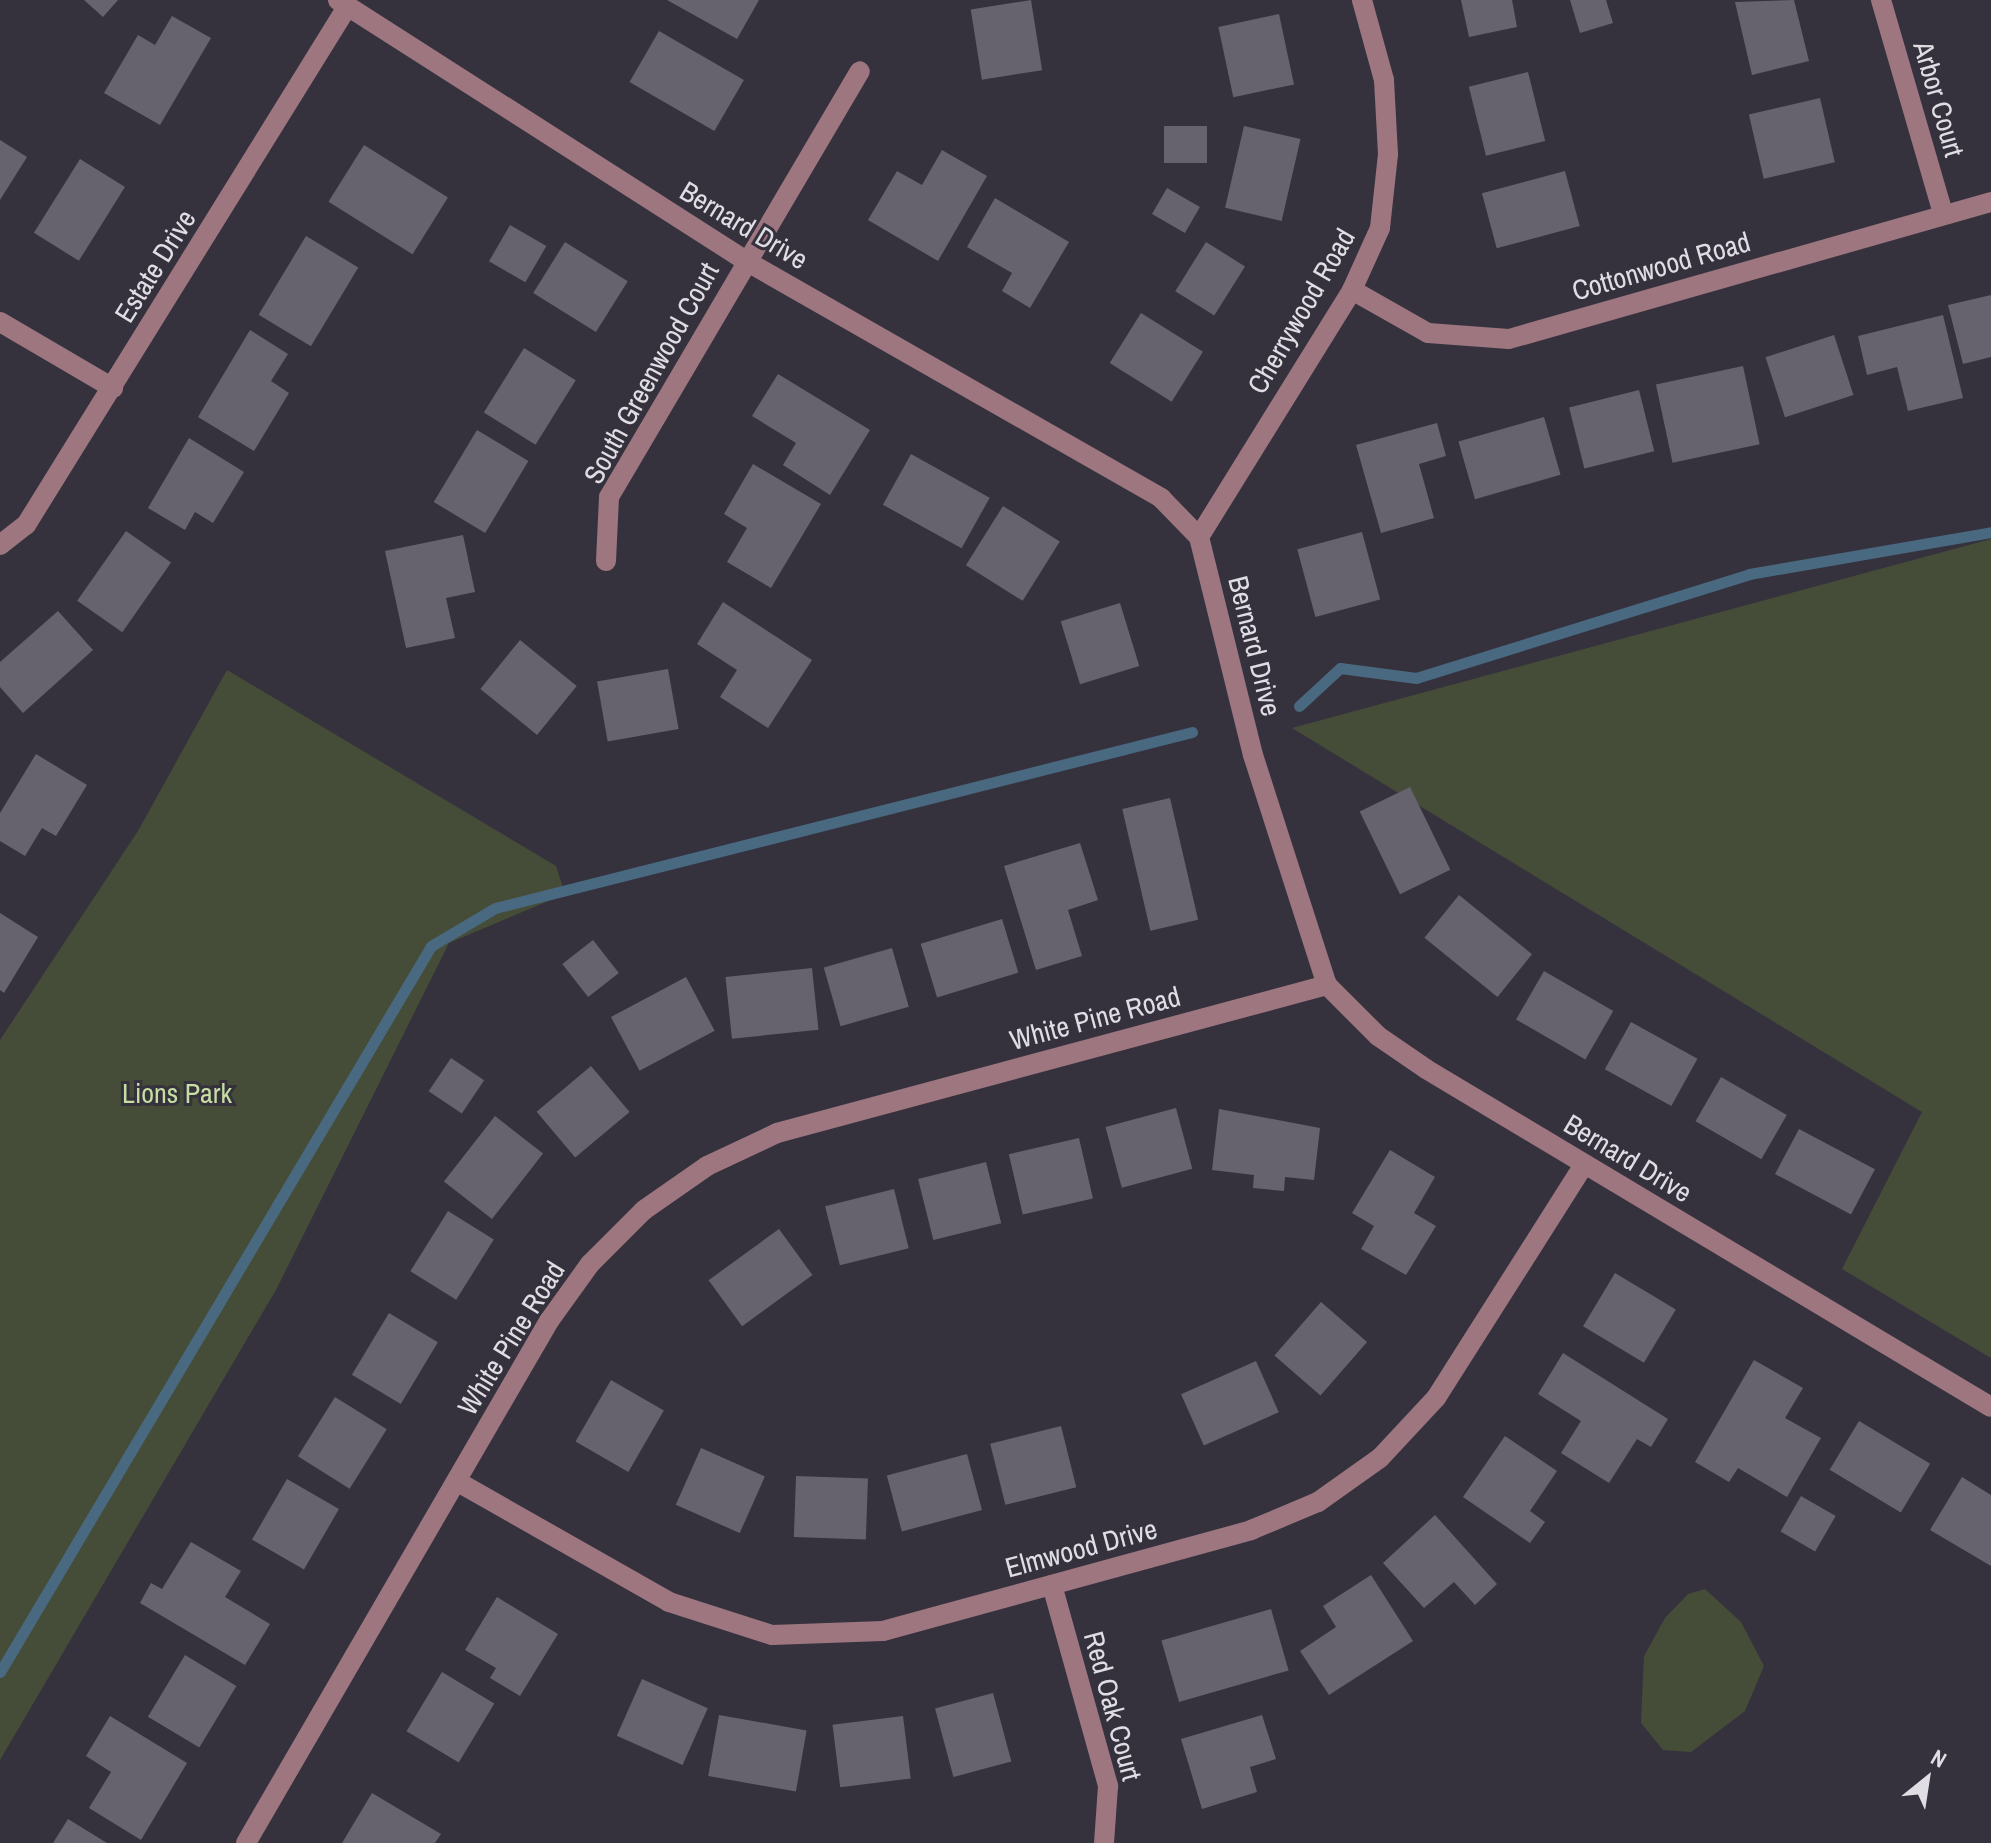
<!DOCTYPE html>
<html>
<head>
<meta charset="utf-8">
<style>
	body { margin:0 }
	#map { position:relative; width:1991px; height:1843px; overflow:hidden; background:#35323d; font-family:"Archivo Narrow",sans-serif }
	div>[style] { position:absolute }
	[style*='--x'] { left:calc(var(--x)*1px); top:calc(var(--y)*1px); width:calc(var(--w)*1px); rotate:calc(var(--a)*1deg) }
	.green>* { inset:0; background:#454d38 }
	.stream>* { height:11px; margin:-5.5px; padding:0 5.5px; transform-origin:5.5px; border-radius:5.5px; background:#496981 }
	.building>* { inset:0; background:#66636f; transform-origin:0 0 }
	.minor>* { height:20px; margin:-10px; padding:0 10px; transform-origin:10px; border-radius:10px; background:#9d7680 }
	span { translate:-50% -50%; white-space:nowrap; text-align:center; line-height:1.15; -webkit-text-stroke:6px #35323d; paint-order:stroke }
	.street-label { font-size:28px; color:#e0dee5 }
	.park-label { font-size:28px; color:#c7dea2 }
	.north { position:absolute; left:1887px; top:1739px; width:80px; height:80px; -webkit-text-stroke:6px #35323d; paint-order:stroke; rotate:30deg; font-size:22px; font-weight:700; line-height:32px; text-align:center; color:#e0dee5 }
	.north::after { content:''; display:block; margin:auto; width:28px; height:36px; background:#e0dee5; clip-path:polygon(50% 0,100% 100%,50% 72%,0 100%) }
</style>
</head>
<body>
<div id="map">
	<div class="green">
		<i style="clip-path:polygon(1991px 539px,1991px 1358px,1842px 1269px,1922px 1112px,1292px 728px)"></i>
		<i style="clip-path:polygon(227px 670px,556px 866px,565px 894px,449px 943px,277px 1288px,0 1760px,0 1040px,138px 831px)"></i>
		<i style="clip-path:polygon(1705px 1589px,1741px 1622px,1764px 1666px,1745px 1711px,1691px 1752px,1663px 1750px,1641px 1723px,1644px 1656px,1665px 1618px,1688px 1594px)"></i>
	</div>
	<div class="stream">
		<i style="--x:1299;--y:706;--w:56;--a:-42.8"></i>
		<i style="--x:1340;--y:668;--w:77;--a:7.5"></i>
		<i style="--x:1416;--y:678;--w:349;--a:-17.3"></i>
		<i style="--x:1749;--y:574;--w:246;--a:-9.8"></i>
		<i style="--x:0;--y:1672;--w:844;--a:-59.3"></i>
		<i style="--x:431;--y:946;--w:74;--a:-30.7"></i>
		<i style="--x:495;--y:908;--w:719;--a:-14.17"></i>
	</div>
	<div class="building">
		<i style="clip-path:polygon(84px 0,118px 0,103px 17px)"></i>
		<i style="clip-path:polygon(667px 0,759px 0,737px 39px)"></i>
		<i style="left:1031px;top:0;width:71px;height:61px;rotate:81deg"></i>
		<i style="clip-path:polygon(1461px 0,1512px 0,1517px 27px,1469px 37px)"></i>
		<i style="clip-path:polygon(1570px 0,1606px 0,1613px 23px,1580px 33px)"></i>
		<i style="clip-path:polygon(1794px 0,1809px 61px,1752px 75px,1735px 2px)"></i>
		<i style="left:1279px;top:14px;width:72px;height:62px;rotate:78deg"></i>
		<i style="clip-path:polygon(172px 16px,211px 38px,160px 125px,104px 93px,138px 35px,155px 45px)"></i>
		<i style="left:659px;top:31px;width:98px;height:59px;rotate:30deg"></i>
		<i style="left:1528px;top:72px;width:71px;height:61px;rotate:76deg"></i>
		<i style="left:1820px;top:98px;width:66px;height:73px;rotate:77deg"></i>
		<i style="left:1207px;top:126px;width:37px;height:43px;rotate:90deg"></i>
		<i style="left:1244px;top:126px;width:58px;height:84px;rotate:13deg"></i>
		<i style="clip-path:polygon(0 140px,27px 157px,0 200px)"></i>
		<i style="left:364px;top:145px;width:99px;height:67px;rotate:32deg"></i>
		<i style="clip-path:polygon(942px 150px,987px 176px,938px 261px,868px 220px,897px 171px,922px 185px)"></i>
		<i style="left:80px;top:159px;width:53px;height:87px;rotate:32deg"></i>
		<i style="left:1565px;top:171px;width:57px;height:86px;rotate:75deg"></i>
		<i style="left:1167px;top:188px;width:38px;height:30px;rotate:30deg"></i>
		<i style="clip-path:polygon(995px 198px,1069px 242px,1030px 308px,1002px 291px,1012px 273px,967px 247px)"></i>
		<i style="left:510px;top:225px;width:42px;height:42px;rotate:30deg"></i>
		<i style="left:306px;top:236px;width:61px;height:92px;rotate:31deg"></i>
		<i style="left:565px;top:242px;width:74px;height:60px;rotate:32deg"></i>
		<i style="left:1206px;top:242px;width:46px;height:58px;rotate:32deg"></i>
		<i style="clip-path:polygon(1991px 295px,1991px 357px,1963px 364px,1948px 305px)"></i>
		<i style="left:1141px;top:313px;width:73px;height:59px;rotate:32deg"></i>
		<i style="clip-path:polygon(1943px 315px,1963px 398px,1908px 411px,1897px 367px,1867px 375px,1858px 336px)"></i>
		<i style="clip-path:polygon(250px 330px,288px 354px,271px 381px,289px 393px,254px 451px,198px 417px)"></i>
		<i style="left:1834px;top:335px;width:63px;height:72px;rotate:72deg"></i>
		<i style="left:524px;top:348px;width:61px;height:76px;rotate:32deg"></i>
		<i style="left:1743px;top:366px;width:80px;height:89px;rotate:78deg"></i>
		<i style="clip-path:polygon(778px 374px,870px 430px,830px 495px,783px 465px,796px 443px,752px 416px)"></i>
		<i style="left:1639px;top:390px;width:63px;height:72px;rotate:76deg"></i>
		<i style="left:1544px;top:417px;width:60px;height:89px;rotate:74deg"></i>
		<i style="clip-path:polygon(1437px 423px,1446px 456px,1419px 464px,1434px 518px,1381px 533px,1356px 445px)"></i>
		<i style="left:477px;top:430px;width:60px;height:84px;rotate:31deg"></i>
		<i style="clip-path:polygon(189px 438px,244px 472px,213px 523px,195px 512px,185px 530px,148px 508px)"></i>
		<i style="left:911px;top:454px;width:90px;height:58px;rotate:29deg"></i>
		<i style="clip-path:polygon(753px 464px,821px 504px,771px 588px,727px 562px,747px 528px,724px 514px)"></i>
		<i style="left:1003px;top:506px;width:67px;height:70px;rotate:32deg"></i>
		<i style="left:126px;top:531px;width:55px;height:85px;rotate:35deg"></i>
		<i style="left:1362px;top:532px;width:70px;height:67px;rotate:75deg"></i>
		<i style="clip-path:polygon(463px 535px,475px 592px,446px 598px,455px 638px,406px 648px,385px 551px)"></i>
		<i style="clip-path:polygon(723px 602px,812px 660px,768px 728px,720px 697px,737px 670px,697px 644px)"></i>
		<i style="left:1120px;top:603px;width:66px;height:62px;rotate:73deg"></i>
		<i style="clip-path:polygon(58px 611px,93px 650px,23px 713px,0 687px,0 662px)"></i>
		<i style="left:520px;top:640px;width:73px;height:63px;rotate:39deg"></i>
		<i style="left:668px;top:669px;width:61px;height:72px;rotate:80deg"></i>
		<i style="clip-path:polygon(36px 754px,87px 785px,56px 836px,42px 828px,25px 856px,0 841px,0 813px)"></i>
		<i style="left:1410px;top:787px;width:92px;height:56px;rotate:64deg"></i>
		<i style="left:1170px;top:798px;width:125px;height:49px;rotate:77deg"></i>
		<i style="clip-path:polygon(1080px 843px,1098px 900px,1068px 910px,1082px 956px,1036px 970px,1004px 866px)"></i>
		<i style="left:1459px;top:895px;width:94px;height:55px;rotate:39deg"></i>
		<i style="clip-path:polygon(0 913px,38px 937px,4px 993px,0 990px)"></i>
		<i style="left:1002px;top:919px;width:56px;height:85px;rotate:73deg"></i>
		<i style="left:593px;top:940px;width:42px;height:39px;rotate:52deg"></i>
		<i style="left:892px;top:948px;width:61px;height:71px;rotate:74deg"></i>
		<i style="left:812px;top:968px;width:62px;height:87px;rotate:84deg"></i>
		<i style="left:1544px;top:971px;width:80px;height:56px;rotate:30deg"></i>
		<i style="left:686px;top:977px;width:61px;height:85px;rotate:62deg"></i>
		<i style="left:1631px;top:1022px;width:76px;height:54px;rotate:29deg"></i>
		<i style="left:451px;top:1058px;width:40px;height:40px;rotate:34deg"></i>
		<i style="left:591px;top:1066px;width:60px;height:71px;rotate:50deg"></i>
		<i style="left:1721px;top:1077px;width:76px;height:51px;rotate:30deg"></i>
		<i style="left:1176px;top:1108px;width:63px;height:73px;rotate:75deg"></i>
		<i style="clip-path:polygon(1219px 1109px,1320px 1128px,1314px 1180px,1285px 1177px,1284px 1191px,1253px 1188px,1254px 1175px,1212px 1170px)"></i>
		<i style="left:495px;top:1116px;width:61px;height:83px;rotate:38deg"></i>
		<i style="left:1799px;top:1129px;width:86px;height:51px;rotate:28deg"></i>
		<i style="left:1079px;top:1138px;width:62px;height:72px;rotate:77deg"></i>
		<i style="clip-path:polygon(1390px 1150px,1435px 1177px,1414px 1213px,1436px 1226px,1406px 1275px,1361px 1249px,1374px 1226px,1352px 1213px)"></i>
		<i style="left:986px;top:1162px;width:63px;height:70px;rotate:76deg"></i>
		<i style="left:894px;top:1189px;width:61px;height:71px;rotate:76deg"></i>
		<i style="left:448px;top:1211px;width:54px;height:71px;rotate:32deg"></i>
		<i style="left:779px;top:1229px;width:57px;height:87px;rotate:54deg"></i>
		<i style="left:1615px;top:1273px;width:71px;height:62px;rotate:31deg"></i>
		<i style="left:1321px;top:1302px;width:61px;height:71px;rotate:41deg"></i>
		<i style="left:389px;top:1313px;width:57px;height:72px;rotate:31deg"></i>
		<i style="clip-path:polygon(1563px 1353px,1668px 1419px,1651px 1447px,1637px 1439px,1609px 1483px,1561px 1453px,1581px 1421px,1538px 1394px)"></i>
		<i style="clip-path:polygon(1754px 1360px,1803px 1388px,1785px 1418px,1821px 1438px,1787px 1497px,1738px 1468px,1729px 1482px,1695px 1462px)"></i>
		<i style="left:1256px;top:1361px;width:56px;height:82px;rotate:66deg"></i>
		<i style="left:611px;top:1380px;width:61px;height:71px;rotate:30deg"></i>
		<i style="left:335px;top:1397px;width:61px;height:70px;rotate:32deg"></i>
		<i style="left:1859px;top:1421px;width:83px;height:57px;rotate:31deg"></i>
		<i style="left:1061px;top:1426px;width:63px;height:73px;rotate:76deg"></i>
		<i style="clip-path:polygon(1505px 1436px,1557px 1471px,1530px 1511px,1545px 1522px,1530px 1543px,1463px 1497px)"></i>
		<i style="left:701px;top:1448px;width:70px;height:62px;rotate:24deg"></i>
		<i style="left:967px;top:1454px;width:58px;height:83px;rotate:75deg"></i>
		<i style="left:796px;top:1476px;width:72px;height:61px;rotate:2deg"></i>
		<i style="clip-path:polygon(1962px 1477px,1991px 1495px,1991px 1566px,1930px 1530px)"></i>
		<i style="left:287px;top:1479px;width:60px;height:70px;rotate:30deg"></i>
		<i style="left:1801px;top:1496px;width:40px;height:41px;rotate:30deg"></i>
		<i style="clip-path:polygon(1435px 1515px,1497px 1584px,1475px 1605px,1454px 1582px,1424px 1608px,1383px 1563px)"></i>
		<i style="clip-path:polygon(191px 1542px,241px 1571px,225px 1597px,270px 1624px,245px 1665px,140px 1603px,151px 1583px,162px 1589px)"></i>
		<i style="clip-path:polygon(1371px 1575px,1413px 1641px,1329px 1695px,1300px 1651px,1336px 1627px,1323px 1606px)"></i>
		<i style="clip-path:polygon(497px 1597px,558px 1634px,520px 1696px,490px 1678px,496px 1668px,465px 1650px)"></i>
		<i style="left:1271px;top:1609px;width:64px;height:114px;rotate:74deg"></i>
		<i style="left:185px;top:1655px;width:60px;height:72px;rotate:31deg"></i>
		<i style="left:442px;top:1672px;width:61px;height:69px;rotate:31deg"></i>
		<i style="left:642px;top:1679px;width:72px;height:62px;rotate:24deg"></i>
		<i style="left:993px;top:1693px;width:71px;height:60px;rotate:75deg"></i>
		<i style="left:719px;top:1715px;width:89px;height:62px;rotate:10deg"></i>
		<i style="clip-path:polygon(1262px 1715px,1276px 1759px,1250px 1767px,1257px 1792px,1202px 1809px,1181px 1739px)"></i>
		<i style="clip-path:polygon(110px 1716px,187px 1763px,141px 1840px,89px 1808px,111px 1772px,86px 1756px)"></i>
		<i style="left:903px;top:1716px;width:63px;height:71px;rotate:83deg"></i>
		<i style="clip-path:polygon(372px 1793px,441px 1834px,435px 1843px,342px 1843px)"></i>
		<i style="clip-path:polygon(68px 1819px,107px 1843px,53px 1843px)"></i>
	</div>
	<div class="minor">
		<i style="--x:338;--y:0;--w:484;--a:32.6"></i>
		<i style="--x:746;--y:261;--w:478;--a:29.7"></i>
		<i style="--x:1161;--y:498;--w:54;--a:45.7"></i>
		<i style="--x:1199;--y:537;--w:225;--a:76.1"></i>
		<i style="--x:1253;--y:755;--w:242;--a:72.2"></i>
		<i style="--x:1327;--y:985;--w:72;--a:45"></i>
		<i style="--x:1378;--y:1036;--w:58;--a:34.5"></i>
		<i style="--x:1426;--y:1069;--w:658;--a:30.89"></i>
		<i style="--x:1881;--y:0;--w:223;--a:73.8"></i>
		<i style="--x:1352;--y:290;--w:87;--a:29.5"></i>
		<i style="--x:1428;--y:333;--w:81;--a:4.2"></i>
		<i style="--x:1509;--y:339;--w:501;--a:-15.87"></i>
		<i style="--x:0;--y:322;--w:131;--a:30.3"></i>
		<i style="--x:1199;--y:537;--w:291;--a:-58.2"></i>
		<i style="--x:1352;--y:290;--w:68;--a:-65.7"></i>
		<i style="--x:1380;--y:228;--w:74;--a:-83.8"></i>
		<i style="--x:1388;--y:154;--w:74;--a:-93.1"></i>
		<i style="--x:1384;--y:80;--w:83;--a:-105.4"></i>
		<i style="--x:0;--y:545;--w:33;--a:-38"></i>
		<i style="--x:26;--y:525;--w:609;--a:-58.21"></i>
		<i style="--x:606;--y:561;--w:64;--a:-87.3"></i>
		<i style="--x:609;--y:497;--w:494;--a:-59.5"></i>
		<i style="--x:458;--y:1482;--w:243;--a:29.6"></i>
		<i style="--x:669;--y:1602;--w:108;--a:17.8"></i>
		<i style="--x:772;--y:1635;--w:111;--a:-2.1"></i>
		<i style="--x:883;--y:1631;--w:382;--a:-15.3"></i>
		<i style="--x:1251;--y:1530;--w:73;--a:-22.7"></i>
		<i style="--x:1318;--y:1502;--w:76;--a:-35.4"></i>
		<i style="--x:1380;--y:1458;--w:82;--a:-47"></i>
		<i style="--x:1436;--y:1398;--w:276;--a:-57.6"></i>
		<i style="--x:1052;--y:1585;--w:209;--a:74.4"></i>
		<i style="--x:1108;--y:1786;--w:57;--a:94"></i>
		<i style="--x:246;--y:1843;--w:604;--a:-59.87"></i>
		<i style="--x:549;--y:1321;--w:70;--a:-54.3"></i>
		<i style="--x:590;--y:1264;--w:76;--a:-45"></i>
		<i style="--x:644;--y:1210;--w:77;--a:-34.9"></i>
		<i style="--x:707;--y:1166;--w:77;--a:-25.2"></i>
		<i style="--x:777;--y:1133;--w:570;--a:-15.06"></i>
	</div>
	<div class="street-label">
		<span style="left:1939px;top:99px;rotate:74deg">Arbor Court</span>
		<span style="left:744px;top:225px;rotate:31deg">Bernard Drive</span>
		<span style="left:155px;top:266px;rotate:-58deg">Estate Drive</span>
		<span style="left:1661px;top:266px;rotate:-16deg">Cottonwood Road</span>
		<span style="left:1301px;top:311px;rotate:-60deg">Cherrywood Road</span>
		<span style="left:651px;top:373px;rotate:-61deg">South Greenwood Court</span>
		<span style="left:1255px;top:646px;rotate:76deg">Bernard Drive</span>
		<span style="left:1095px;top:1018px;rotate:-15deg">White Pine Road</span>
		<span style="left:1628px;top:1158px;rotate:31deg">Bernard Drive</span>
		<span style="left:511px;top:1338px;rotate:-58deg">White Pine Road</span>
		<span style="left:1081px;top:1548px;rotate:-15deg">Elmwood Drive</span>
		<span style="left:1113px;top:1706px;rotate:75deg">Red Oak Court</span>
	</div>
	<div class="park-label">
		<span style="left:177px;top:1093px">Lions Park</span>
	</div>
	<div class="north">N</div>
</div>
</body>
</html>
